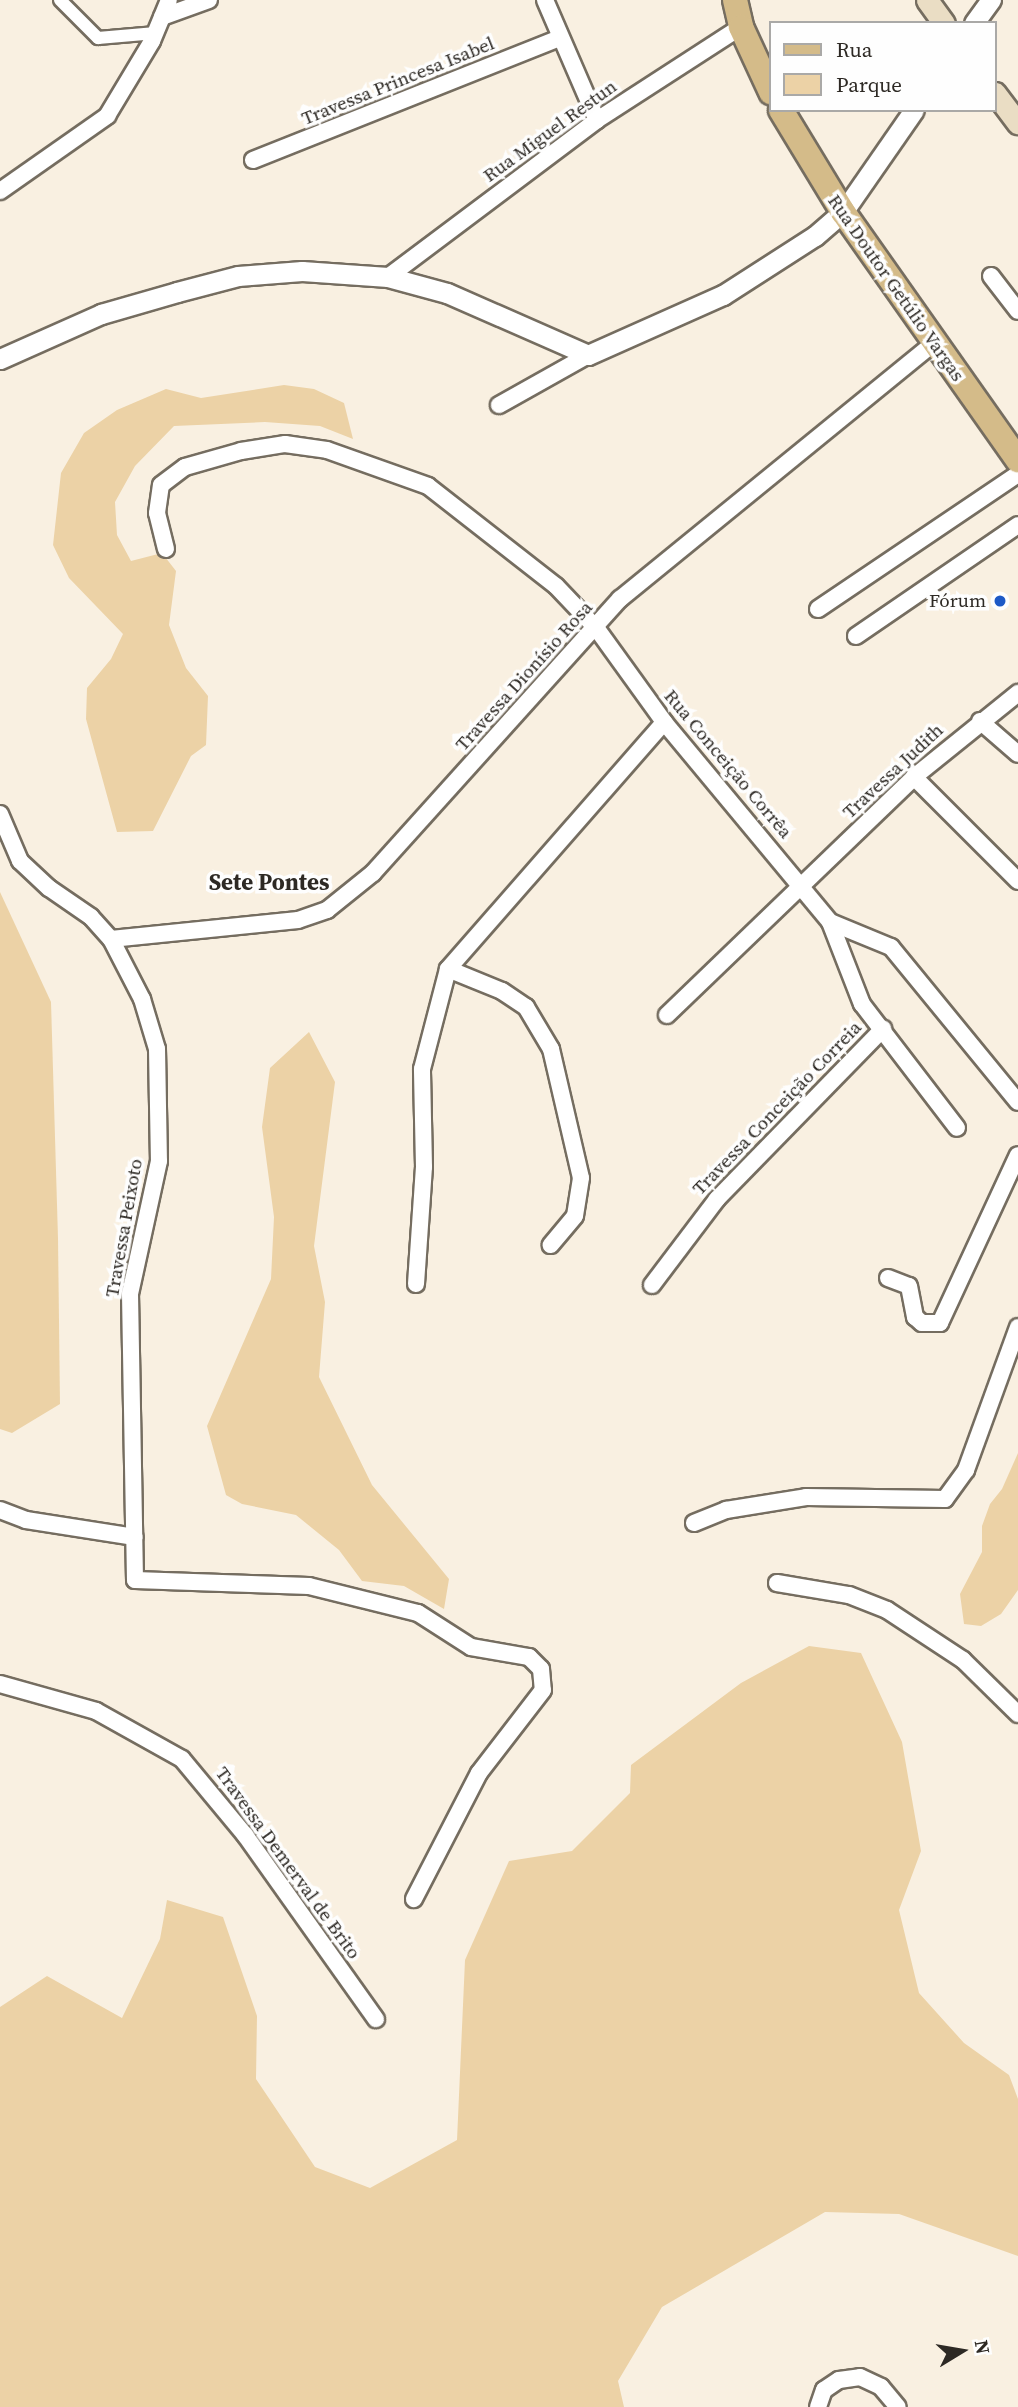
<!DOCTYPE html>
<html>
<head>
<meta charset="utf-8">
<style>
	body { margin:0 }
	#map { position:relative; width:1018px; height:2407px; overflow:hidden; background:#f9f0e1; font-family:"Source Serif 4",serif }
	div>[style] { position:absolute }
	[style*='--x'] { left:calc(var(--x)*1px); top:calc(var(--y)*1px); width:calc(var(--w)*1px); rotate:calc(var(--a)*1deg) }
	.green>* { inset:0; background:#ecd2a6 }
	.roads { filter:drop-shadow(2px 0 #756d60) drop-shadow(-2px 0 #756d60) drop-shadow(0 2px #756d60) drop-shadow(0 -2px #756d60) }
	.pedestrian>* { height:12px; margin:-6px; padding:0 6px; transform-origin:6px; border-radius:6px; background:#fff }
	.minor>* { height:16px; margin:-8px; padding:0 8px; transform-origin:8px; border-radius:8px; background:#fff }
	.tertiary>* { height:19px; margin:-9.5px; padding:0 9.5px; transform-origin:9.5px; border-radius:9.5px; background:#fff }
	.secondary>* { height:21px; margin:-10.5px; padding:0 10.5px; transform-origin:10.5px; border-radius:10.5px; background:#eaddc4 }
	.primary>* { height:24px; margin:-12px; padding:0 12px; transform-origin:12px; border-radius:12px; background:#d4bb89 }
	.dots>* { width:19px; height:19px; translate:-50% -50%; box-sizing:border-box; border:4px solid #fefefe; border-radius:50% }
	span { translate:-50% -50%; white-space:nowrap; text-align:center; line-height:1.15; -webkit-text-stroke:7px #fefefe; paint-order:stroke }
	.street-label { font-size:19px; color:#2d2924 }
	.poi-label { font-size:19px; color:#2d2924 }
	.right { translate:-100% -50%; text-align:right }
	.quarter-label { font-size:23px; color:#2d2924; font-weight:700 }
	.legend { position:absolute; left:769px; top:21px; width:228px; height:91px; box-sizing:border-box; background:#fefefe; border:2px solid #aaa9a7; margin:0; padding:9px 12px; list-style:none; font-size:21px; color:#2d2924 }
	.legend li { display:flex; align-items:center; gap:14px; height:35px }
	.legend b { width:35px; border:2px solid #aaa9a7 }
	.north { position:absolute; left:927px; top:2316px; width:70px; height:70px; -webkit-text-stroke:5px #fefefe; paint-order:stroke; rotate:79deg; font-size:19px; font-weight:700; line-height:28px; text-align:center; color:#2d2924 }
	.north::after { content:''; display:block; margin:auto; width:24px; height:32px; background:#2d2924; clip-path:polygon(50% 0,100% 100%,50% 72%,0 100%) }
</style>
</head>
<body>
<div id="map">
	<div class="green">
		<i style="clip-path:polygon(284px 385px,314px 389px,344px 403px,353px 439px,320px 426px,265px 422px,174px 426px,135px 466px,115px 502px,117px 535px,131px 561px,162px 553px,176px 571px,169px 625px,186px 668px,208px 696px,206px 745px,191px 756px,153px 831px,117px 832px,86px 719px,87px 688px,111px 659px,123px 634px,69px 578px,53px 545px,61px 473px,84px 433px,117px 410px,166px 389px,201px 398px)"></i>
		<i style="clip-path:polygon(0 892px,51px 1002px,58px 1238px,60px 1404px,12px 1433px,0 1429px)"></i>
		<i style="clip-path:polygon(309px 1032px,335px 1082px,314px 1246px,325px 1302px,319px 1377px,372px 1485px,449px 1579px,444px 1609px,404px 1586px,362px 1581px,339px 1550px,296px 1515px,242px 1504px,226px 1495px,207px 1426px,271px 1279px,274px 1217px,262px 1127px,270px 1068px)"></i>
		<i style="clip-path:polygon(1018px 1453px,1018px 1590px,1001px 1614px,981px 1626px,964px 1624px,960px 1594px,982px 1552px,982px 1526px,990px 1504px,1002px 1489px)"></i>
		<i style="clip-path:polygon(809px 1646px,861px 1653px,902px 1742px,921px 1851px,899px 1910px,919px 1993px,964px 2043px,1009px 2075px,1018px 2099px,1018px 2256px,899px 2214px,825px 2212px,662px 2307px,618px 2381px,624px 2407px,0 2407px,0 2007px,47px 1976px,122px 2018px,160px 1939px,167px 1900px,223px 1917px,257px 2016px,256px 2079px,315px 2167px,370px 2188px,457px 2140px,465px 1960px,509px 1861px,572px 1851px,630px 1793px,631px 1765px,741px 1683px)"></i>
	</div>
	<div class="roads">
		<div class="pedestrian">
			<i style="--x:60;--y:0;--w:54;--a:45"></i>
			<i style="--x:98;--y:38;--w:58;--a:-4.9"></i>
		</div>
		<div class="minor">
			<i style="--x:545;--y:0;--w:131;--a:66.6"></i>
			<i style="--x:162;--y:17;--w:50;--a:-19.9"></i>
			<i style="--x:253;--y:160;--w:329;--a:-21.7"></i>
			<i style="--x:0;--y:191;--w:131;--a:-35"></i>
			<i style="--x:107;--y:116;--w:87;--a:-59"></i>
			<i style="--x:152;--y:41;--w:44;--a:-67.5"></i>
			<i style="--x:991;--y:276;--w:44;--a:52.4"></i>
			<i style="--x:388;--y:277;--w:261;--a:-36.9"></i>
			<i style="--x:597;--y:120;--w:171;--a:-32.9"></i>
			<i style="--x:499;--y:405;--w:102;--a:-29.3"></i>
			<i style="--x:166;--y:549;--w:37;--a:-104"></i>
			<i style="--x:157;--y:513;--w:28;--a:-82"></i>
			<i style="--x:161;--y:485;--w:30;--a:-37"></i>
			<i style="--x:185;--y:467;--w:58;--a:-15.9"></i>
			<i style="--x:241;--y:451;--w:45;--a:-9"></i>
			<i style="--x:285;--y:444;--w:42;--a:8.1"></i>
			<i style="--x:327;--y:450;--w:107;--a:19.6"></i>
			<i style="--x:428;--y:486;--w:162;--a:38"></i>
			<i style="--x:556;--y:586;--w:59;--a:46.4"></i>
			<i style="--x:597;--y:629;--w:115;--a:54.2"></i>
			<i style="--x:664;--y:722;--w:260;--a:50.3"></i>
			<i style="--x:830;--y:922;--w:66;--a:22.3"></i>
			<i style="--x:891;--y:947;--w:200;--a:50.7"></i>
			<i style="--x:818;--y:609;--w:241;--a:-34"></i>
			<i style="--x:856;--y:636;--w:196;--a:-34.4"></i>
			<i style="--x:980;--y:721;--w:50;--a:41"></i>
			<i style="--x:914;--y:777;--w:147;--a:45"></i>
			<i style="--x:0;--y:814;--w:51;--a:66.9"></i>
			<i style="--x:20;--y:861;--w:40;--a:43"></i>
			<i style="--x:49;--y:888;--w:51;--a:34.6"></i>
			<i style="--x:91;--y:917;--w:30;--a:48"></i>
			<i style="--x:111;--y:939;--w:68;--a:62.7"></i>
			<i style="--x:142;--y:999;--w:52;--a:73.3"></i>
			<i style="--x:157;--y:1049;--w:112;--a:89"></i>
			<i style="--x:159;--y:1161;--w:136;--a:102.3"></i>
			<i style="--x:130;--y:1294;--w:286;--a:89"></i>
			<i style="--x:135;--y:1580;--w:174;--a:2"></i>
			<i style="--x:309;--y:1586;--w:112;--a:13.9"></i>
			<i style="--x:418;--y:1613;--w:63;--a:32.7"></i>
			<i style="--x:471;--y:1647;--w:59;--a:9.8"></i>
			<i style="--x:529;--y:1657;--w:17;--a:45"></i>
			<i style="--x:541;--y:1669;--w:21;--a:85"></i>
			<i style="--x:543;--y:1690;--w:105;--a:127.6"></i>
			<i style="--x:479;--y:1773;--w:142;--a:117.3"></i>
			<i style="--x:830;--y:922;--w:88;--a:68.7"></i>
			<i style="--x:862;--y:1004;--w:156;--a:52.5"></i>
			<i style="--x:111;--y:939;--w:188;--a:-5.8"></i>
			<i style="--x:298;--y:920;--w:31;--a:-19"></i>
			<i style="--x:327;--y:910;--w:59;--a:-38.8"></i>
			<i style="--x:373;--y:873;--w:369;--a:-48"></i>
			<i style="--x:620;--y:599;--w:404;--a:-39.2"></i>
			<i style="--x:448;--y:969;--w:58;--a:22.2"></i>
			<i style="--x:502;--y:991;--w:29;--a:34"></i>
			<i style="--x:526;--y:1007;--w:49;--a:59.2"></i>
			<i style="--x:551;--y:1049;--w:132;--a:76.9"></i>
			<i style="--x:581;--y:1178;--w:38;--a:99"></i>
			<i style="--x:575;--y:1216;--w:38;--a:130"></i>
			<i style="--x:667;--y:1015;--w:343;--a:-43.9"></i>
			<i style="--x:914;--y:777;--w:134;--a:-38.9"></i>
			<i style="--x:888;--y:1278;--w:22;--a:21"></i>
			<i style="--x:909;--y:1286;--w:32;--a:79"></i>
			<i style="--x:915;--y:1317;--w:9;--a:41"></i>
			<i style="--x:922;--y:1323;--w:18;--a:0"></i>
			<i style="--x:940;--y:1323;--w:185;--a:-65.1"></i>
			<i style="--x:416;--y:1284;--w:117;--a:-86.1"></i>
			<i style="--x:424;--y:1167;--w:98;--a:-91.2"></i>
			<i style="--x:422;--y:1069;--w:103;--a:-75.4"></i>
			<i style="--x:448;--y:969;--w:328;--a:-48.8"></i>
			<i style="--x:652;--y:1285;--w:108;--a:-52.9"></i>
			<i style="--x:717;--y:1199;--w:238;--a:-45.7"></i>
			<i style="--x:0;--y:1510;--w:28;--a:21"></i>
			<i style="--x:26;--y:1520;--w:110;--a:8.9"></i>
			<i style="--x:694;--y:1523;--w:35;--a:-22"></i>
			<i style="--x:726;--y:1510;--w:81;--a:-9.2"></i>
			<i style="--x:806;--y:1497;--w:139;--a:0.8"></i>
			<i style="--x:945;--y:1499;--w:36;--a:-54"></i>
			<i style="--x:966;--y:1470;--w:152;--a:-70"></i>
			<i style="--x:777;--y:1583;--w:73;--a:9.5"></i>
			<i style="--x:849;--y:1595;--w:41;--a:21.5"></i>
			<i style="--x:887;--y:1610;--w:91;--a:33.3"></i>
			<i style="--x:963;--y:1660;--w:77;--a:44.5"></i>
			<i style="--x:0;--y:1684;--w:100;--a:15.7"></i>
			<i style="--x:96;--y:1711;--w:98;--a:29.2"></i>
			<i style="--x:182;--y:1759;--w:99;--a:50.3"></i>
			<i style="--x:245;--y:1835;--w:226;--a:54.6"></i>
			<i style="--x:818;--y:2407;--w:18;--a:-71"></i>
			<i style="--x:824;--y:2390;--w:18;--a:-34"></i>
			<i style="--x:839;--y:2380;--w:21;--a:-8"></i>
			<i style="--x:860;--y:2377;--w:23;--a:25"></i>
			<i style="--x:881;--y:2387;--w:26;--a:50"></i>
		</div>
		<div class="tertiary">
			<i style="--x:974;--y:23;--w:29;--a:-54"></i>
			<i style="--x:0;--y:359;--w:111;--a:-24"></i>
			<i style="--x:101;--y:314;--w:79;--a:-16.1"></i>
			<i style="--x:177;--y:292;--w:63;--a:-14.7"></i>
			<i style="--x:238;--y:276;--w:64;--a:-4.5"></i>
			<i style="--x:302;--y:271;--w:86;--a:4"></i>
			<i style="--x:388;--y:277;--w:61;--a:15.2"></i>
			<i style="--x:447;--y:293;--w:154;--a:23.7"></i>
			<i style="--x:588;--y:355;--w:148;--a:-24"></i>
			<i style="--x:723;--y:295;--w:109;--a:-32.7"></i>
			<i style="--x:815;--y:236;--w:37;--a:-41"></i>
			<i style="--x:843;--y:212;--w:124;--a:-55.2"></i>
		</div>
		<div class="secondary">
			<i style="--x:927;--y:0;--w:29;--a:54"></i>
			<i style="--x:995;--y:93;--w:38;--a:53"></i>
		</div>
		<div class="primary">
			<i style="--x:735;--y:0;--w:28;--a:77"></i>
			<i style="--x:741;--y:27;--w:72;--a:65.2"></i>
			<i style="--x:781;--y:110;--w:119;--a:58.7"></i>
			<i style="--x:843;--y:212;--w:304;--a:54.8"></i>
		</div>
	</div>
	<div class="dots">
		<i style="left:1000px;top:601px;background:#1d59c6"></i>
	</div>
	<div class="street-label">
		<span style="left:398px;top:81px;rotate:-22deg">Travessa Princesa Isabel</span>
		<span style="left:550px;top:131px;rotate:-36deg">Rua Miguel Restun</span>
		<span style="left:896px;top:288px;rotate:55deg">Rua Doutor Getúlio Vargas</span>
		<span style="left:524px;top:676px;rotate:-48deg">Travessa Dionísio Rosa</span>
		<span style="left:728px;top:764px;rotate:50deg">Rua Conceição Corrêa</span>
		<span style="left:893px;top:771px;rotate:-43deg">Travessa Judith</span>
		<span style="left:777px;top:1108px;rotate:-46deg">Travessa Conceição Correia</span>
		<span style="left:124px;top:1228px;rotate:-80deg">Travessa Peixoto</span>
		<span style="left:288px;top:1863px;rotate:54deg">Travessa Demerval de Brito</span>
	</div>
	<div class="poi-label">
		<span class="right" style="left:986px;top:601px">Fórum</span>
	</div>
	<div class="quarter-label">
		<span style="left:269px;top:882px">Sete Pontes</span>
	</div>
	<ul class="legend">
	<li><b style="height:9px;background:#d4bb89"></b>Rua</li>
	<li><b style="height:19px;background:#ecd2a6"></b>Parque</li>
	</ul>
	<div class="north">N</div>
</div>
</body>
</html>
